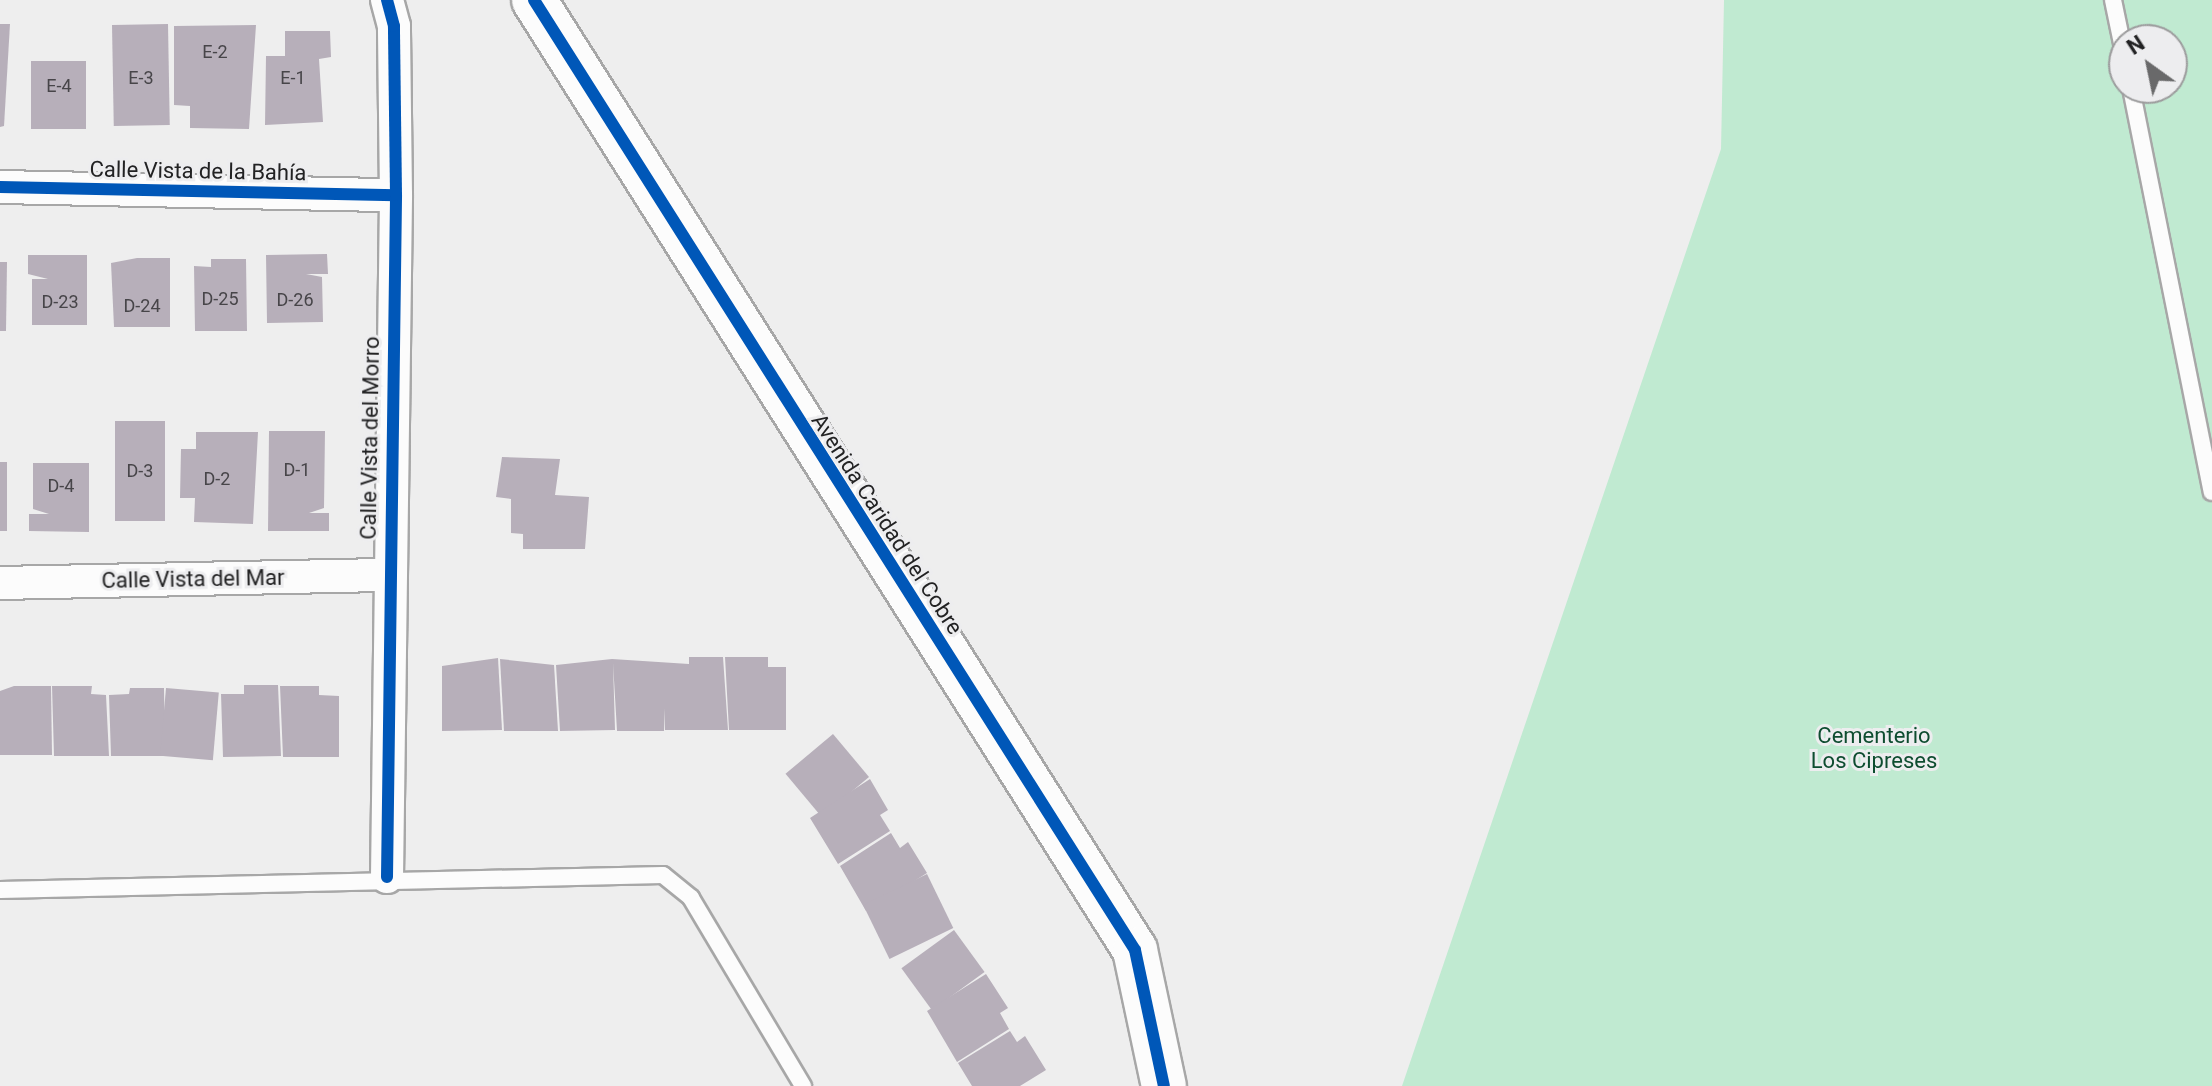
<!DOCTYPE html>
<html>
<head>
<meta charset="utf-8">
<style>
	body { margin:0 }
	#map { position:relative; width:2212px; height:1086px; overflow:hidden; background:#eee; font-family:Roboto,sans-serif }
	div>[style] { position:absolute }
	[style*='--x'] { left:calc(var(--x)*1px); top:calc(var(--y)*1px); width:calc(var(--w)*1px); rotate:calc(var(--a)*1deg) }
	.green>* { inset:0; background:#c0ead1 }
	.building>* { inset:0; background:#b7afba; transform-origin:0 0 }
	.roads { filter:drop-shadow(2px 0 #a7a7a7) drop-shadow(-2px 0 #a7a7a7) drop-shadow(0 2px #a7a7a7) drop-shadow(0 -2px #a7a7a7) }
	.lane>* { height:16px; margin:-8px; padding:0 8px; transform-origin:8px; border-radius:8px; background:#fcfcfc }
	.street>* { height:32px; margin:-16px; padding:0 16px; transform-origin:16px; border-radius:16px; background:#fcfcfc }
	.secondary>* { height:44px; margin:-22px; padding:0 22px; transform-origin:22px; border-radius:22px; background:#fcfcfc }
	.cycleway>* { height:12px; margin:-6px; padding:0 6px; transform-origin:6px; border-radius:6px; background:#0057b8 }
	span { translate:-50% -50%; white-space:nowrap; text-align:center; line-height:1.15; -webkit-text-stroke:6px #ededef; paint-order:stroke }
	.number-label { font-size:18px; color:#474549 }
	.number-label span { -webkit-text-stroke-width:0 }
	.street-label { font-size:22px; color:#222223 }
	.park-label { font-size:22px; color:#0e4d30 }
	.north { position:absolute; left:2108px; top:24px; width:80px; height:80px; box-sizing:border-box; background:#ededef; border:2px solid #9c9c9d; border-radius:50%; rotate:327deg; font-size:22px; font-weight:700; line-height:32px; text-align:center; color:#222223 }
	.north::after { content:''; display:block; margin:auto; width:28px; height:36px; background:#69696a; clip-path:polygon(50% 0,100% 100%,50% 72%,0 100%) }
</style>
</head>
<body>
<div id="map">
	<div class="green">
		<i style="clip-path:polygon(evenodd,1724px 0,2212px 0,2212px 1086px,1402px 1086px,1721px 149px,1724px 0,2124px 40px,2172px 40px,2172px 88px,2124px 88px,2124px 40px)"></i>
	</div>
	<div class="building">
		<i style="clip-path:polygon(0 24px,10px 24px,4px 126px,0 127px)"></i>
		<i style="left:168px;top:24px;width:101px;height:56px;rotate:89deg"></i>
		<i style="clip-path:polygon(256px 25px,249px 129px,190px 128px,190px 106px,174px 105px,174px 26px)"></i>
		<i style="clip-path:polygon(285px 31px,330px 31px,331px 57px,319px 59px,323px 122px,265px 125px,266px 56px,285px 56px)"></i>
		<i style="left:31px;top:61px;width:55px;height:68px"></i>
		<i style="clip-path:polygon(327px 254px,328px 274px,306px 274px,322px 277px,323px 322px,267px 323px,266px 255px)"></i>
		<i style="clip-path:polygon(28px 255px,87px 255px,87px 325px,32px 325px,32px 279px,48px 279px,28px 274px)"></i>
		<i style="clip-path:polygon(137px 258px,170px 258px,170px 327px,114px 327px,111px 263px)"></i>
		<i style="clip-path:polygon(211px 259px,246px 259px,247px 331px,195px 331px,194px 266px,211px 267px)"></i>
		<i style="clip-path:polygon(0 262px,7px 262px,6px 331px,0 331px)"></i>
		<i style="left:115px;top:421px;width:50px;height:100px"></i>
		<i style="clip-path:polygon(269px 431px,325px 431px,324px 508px,309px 513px,329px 513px,329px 531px,268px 531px)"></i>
		<i style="clip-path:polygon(196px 432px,258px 432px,253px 524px,194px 522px,195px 498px,180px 498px,181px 449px,196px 449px)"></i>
		<i style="clip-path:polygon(502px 457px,560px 459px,555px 495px,589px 497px,585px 549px,523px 549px,523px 534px,511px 533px,511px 499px,496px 497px)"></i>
		<i style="left:0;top:462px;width:7px;height:69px"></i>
		<i style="clip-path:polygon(33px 463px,89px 463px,89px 532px,29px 531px,29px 514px,49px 514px,33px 509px)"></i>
		<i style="clip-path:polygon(689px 657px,723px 657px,728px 730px,665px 730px,665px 708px,664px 731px,617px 731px,613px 663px,615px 730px,560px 731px,556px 665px,612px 659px,689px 664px)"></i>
		<i style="clip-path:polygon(725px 657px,768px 657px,768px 667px,786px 667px,786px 730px,729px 730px)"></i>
		<i style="clip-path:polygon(498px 658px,502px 730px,442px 731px,442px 666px)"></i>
		<i style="clip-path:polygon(500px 659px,554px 665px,558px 731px,504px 731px)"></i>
		<i style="clip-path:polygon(244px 685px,278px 685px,281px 756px,223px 757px,221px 694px,244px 694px)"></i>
		<i style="clip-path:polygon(14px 686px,51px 686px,52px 755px,0 755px,0 691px)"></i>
		<i style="clip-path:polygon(52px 686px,92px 686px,91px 694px,106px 695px,109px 756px,54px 756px)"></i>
		<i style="clip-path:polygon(280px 686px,319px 686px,319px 695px,339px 696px,339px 757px,283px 757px)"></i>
		<i style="clip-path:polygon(130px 688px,164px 688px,165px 756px,111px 756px,109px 695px,129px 694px)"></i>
		<i style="left:166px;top:688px;width:53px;height:68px;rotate:5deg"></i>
		<i style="left:833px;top:734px;width:56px;height:62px;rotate:50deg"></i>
		<i style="clip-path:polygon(870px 779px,888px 810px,880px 815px,890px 831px,838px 864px,810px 818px)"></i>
		<i style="clip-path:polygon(891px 833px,900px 848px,908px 842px,927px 873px,866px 911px,840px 866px)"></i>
		<i style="left:927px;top:874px;width:60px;height:71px;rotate:64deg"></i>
		<i style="left:954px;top:930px;width:52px;height:65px;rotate:54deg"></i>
		<i style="clip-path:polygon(986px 974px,1008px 1008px,1000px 1013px,1009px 1029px,957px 1062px,927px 1011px)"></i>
		<i style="clip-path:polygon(1010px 1031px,1017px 1042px,1025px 1036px,1046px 1070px,1020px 1086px,972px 1086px,958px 1063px)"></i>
	</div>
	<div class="roads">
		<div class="lane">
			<i style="--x:2113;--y:0;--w:54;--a:78.3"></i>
			<i style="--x:2131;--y:88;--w:412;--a:78.7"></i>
			<i style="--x:0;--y:890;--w:663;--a:-1.3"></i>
			<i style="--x:663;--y:875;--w:36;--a:39"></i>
			<i style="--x:691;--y:898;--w:219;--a:59.2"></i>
		</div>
		<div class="street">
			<i style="--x:0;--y:187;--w:396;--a:1.2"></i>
			<i style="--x:0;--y:583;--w:387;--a:-1.2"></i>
			<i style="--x:387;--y:877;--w:682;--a:-89.24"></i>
			<i style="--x:396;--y:195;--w:169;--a:-90.7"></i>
			<i style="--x:394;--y:26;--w:27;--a:-105"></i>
		</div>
		<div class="secondary">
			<i style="--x:534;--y:0;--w:1124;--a:57.68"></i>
			<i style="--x:1135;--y:950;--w:139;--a:78"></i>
		</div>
	</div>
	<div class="cycleway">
		<i style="--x:534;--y:0;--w:1124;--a:57.68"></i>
		<i style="--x:1135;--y:950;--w:139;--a:78"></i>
		<i style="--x:0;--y:187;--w:396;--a:1.2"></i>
		<i style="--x:387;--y:877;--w:682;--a:-89.24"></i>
		<i style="--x:396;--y:195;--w:169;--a:-90.7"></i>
		<i style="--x:394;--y:26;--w:27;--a:-105"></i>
	</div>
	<div class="number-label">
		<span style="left:215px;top:52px">E-2</span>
		<span style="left:141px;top:78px">E-3</span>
		<span style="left:293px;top:78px">E-1</span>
		<span style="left:59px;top:86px">E-4</span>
		<span style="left:220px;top:299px">D-25</span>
		<span style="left:295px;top:300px">D-26</span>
		<span style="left:60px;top:302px">D-23</span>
		<span style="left:142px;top:306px">D-24</span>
		<span style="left:297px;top:470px">D-1</span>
		<span style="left:140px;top:471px">D-3</span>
		<span style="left:217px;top:479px">D-2</span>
		<span style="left:61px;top:486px">D-4</span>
	</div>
	<div class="street-label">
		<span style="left:198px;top:171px;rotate:1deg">Calle Vista de la Bahía</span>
		<span style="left:370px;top:438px;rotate:-89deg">Calle Vista del Morro</span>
		<span style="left:887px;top:524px;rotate:57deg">Avenida Caridad del Cobre</span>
		<span style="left:193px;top:579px;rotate:-1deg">Calle Vista del Mar</span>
	</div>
	<div class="park-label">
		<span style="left:1874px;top:748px">Cementerio<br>Los Cipreses</span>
	</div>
	<div class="north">N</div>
</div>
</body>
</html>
